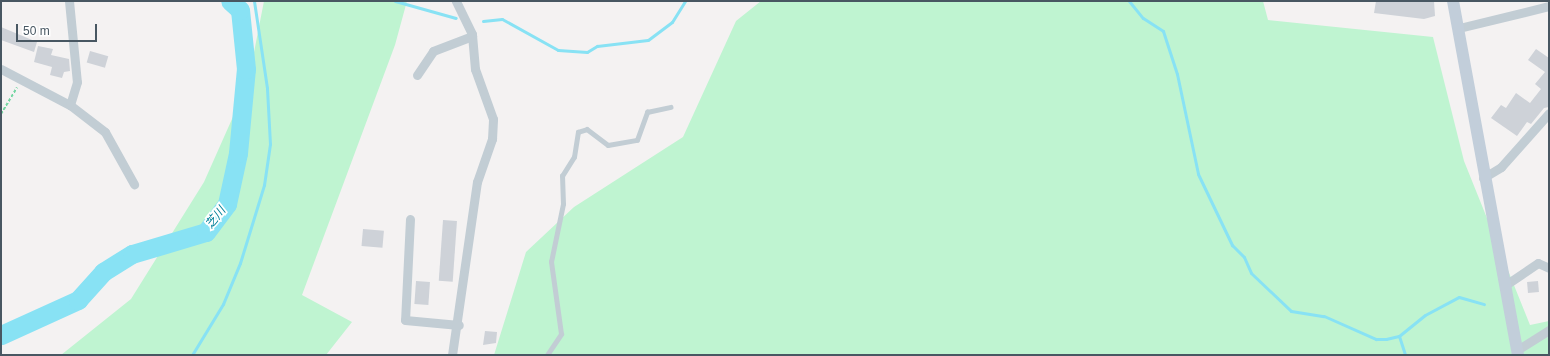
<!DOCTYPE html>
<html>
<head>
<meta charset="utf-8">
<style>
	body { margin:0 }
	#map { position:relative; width:1550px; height:356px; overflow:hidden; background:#f4f2f2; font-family:Helvetica,"Noto Sans JP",sans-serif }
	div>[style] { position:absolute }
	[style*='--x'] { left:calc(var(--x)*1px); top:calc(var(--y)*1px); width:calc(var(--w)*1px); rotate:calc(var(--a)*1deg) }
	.green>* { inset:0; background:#bff4d1 }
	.stream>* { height:3px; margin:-1.5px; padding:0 1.5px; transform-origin:1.5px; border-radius:1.5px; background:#88e2f4 }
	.river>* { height:19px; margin:-9.5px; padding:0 9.5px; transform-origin:9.5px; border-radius:9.5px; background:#88e2f4 }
	.building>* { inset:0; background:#ced2d8; transform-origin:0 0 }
	.path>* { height:2px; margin-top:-1px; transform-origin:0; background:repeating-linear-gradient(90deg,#73d5a1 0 3px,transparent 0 5px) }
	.lane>* { height:4.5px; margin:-2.25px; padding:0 2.25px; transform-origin:2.25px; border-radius:2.25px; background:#c2cdd4 }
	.street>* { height:9px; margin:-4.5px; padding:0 4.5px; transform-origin:4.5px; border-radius:4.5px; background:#c2cdd4 }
	.secondary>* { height:12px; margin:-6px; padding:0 6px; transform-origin:6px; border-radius:6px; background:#c2ceda }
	span { translate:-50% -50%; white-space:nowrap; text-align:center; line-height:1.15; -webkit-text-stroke:3.5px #fff; paint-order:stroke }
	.water-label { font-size:12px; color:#03819a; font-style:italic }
	.frame { position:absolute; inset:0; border:2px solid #485762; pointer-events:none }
	.scale { position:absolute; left:16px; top:24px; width:81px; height:18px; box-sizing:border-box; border:2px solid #485762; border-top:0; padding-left:5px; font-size:12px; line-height:14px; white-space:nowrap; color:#485762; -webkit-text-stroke:3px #fff; paint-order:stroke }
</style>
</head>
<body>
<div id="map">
	<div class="green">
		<i style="clip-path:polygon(264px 1px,407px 1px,395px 45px,302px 295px,352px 322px,326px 355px,61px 355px,131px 299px,204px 182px,248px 83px)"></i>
		<i style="clip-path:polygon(761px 1px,1263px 1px,1268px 20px,1433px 37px,1464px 161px,1530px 325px,1549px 321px,1549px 355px,494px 355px,526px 252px,574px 207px,683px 137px,736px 21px)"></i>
	</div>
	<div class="stream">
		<i style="--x:395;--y:1;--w:63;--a:15.6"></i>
		<i style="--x:1129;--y:1;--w:22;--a:51"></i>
		<i style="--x:1143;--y:18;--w:24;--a:33"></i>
		<i style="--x:1163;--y:31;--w:45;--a:72"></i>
		<i style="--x:1177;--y:74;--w:102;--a:78.1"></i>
		<i style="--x:1198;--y:174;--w:79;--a:64.4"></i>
		<i style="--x:1232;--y:245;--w:17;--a:45"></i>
		<i style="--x:1244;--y:257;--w:17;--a:66"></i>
		<i style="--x:1251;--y:273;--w:55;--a:43.5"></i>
		<i style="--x:1291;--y:311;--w:33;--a:9"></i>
		<i style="--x:1324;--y:316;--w:57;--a:23.9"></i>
		<i style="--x:1376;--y:339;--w:10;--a:0"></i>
		<i style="--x:1386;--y:339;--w:13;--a:-13"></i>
		<i style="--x:1399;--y:336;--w:33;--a:-39"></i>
		<i style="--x:1425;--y:315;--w:38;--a:-28"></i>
		<i style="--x:1459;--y:297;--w:26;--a:16"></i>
		<i style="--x:483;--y:21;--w:19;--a:-6"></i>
		<i style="--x:502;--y:19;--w:64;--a:29"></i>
		<i style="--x:558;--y:50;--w:29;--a:4"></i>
		<i style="--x:587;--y:52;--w:12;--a:-31"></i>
		<i style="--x:597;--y:46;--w:51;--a:-6.7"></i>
		<i style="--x:648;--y:40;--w:30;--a:-37"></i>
		<i style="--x:672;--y:22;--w:25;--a:-58"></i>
		<i style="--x:1399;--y:336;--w:20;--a:72"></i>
		<i style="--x:192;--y:355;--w:60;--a:-58.7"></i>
		<i style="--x:223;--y:304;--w:44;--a:-67.5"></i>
		<i style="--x:240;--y:263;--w:82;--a:-72.9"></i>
		<i style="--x:264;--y:185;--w:41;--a:-81.7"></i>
		<i style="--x:270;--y:144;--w:56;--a:-93.1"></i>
		<i style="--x:267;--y:88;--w:88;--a:-98.5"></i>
	</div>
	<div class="river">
		<i style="--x:1;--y:335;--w:85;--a:-24.4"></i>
		<i style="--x:78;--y:300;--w:38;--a:-48"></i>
		<i style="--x:103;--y:272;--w:34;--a:-32"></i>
		<i style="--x:132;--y:254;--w:77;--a:-16.6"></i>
		<i style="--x:206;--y:232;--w:35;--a:-53"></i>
		<i style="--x:227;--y:204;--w:52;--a:-77.8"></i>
		<i style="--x:238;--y:153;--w:84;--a:-84.6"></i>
		<i style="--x:246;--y:69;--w:59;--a:-95.8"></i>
		<i style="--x:240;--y:10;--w:13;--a:-138"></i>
	</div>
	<div class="building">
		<i style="clip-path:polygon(1376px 1px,1434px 1px,1435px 16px,1424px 19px,1374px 13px)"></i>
		<i style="clip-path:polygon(1px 27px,37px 42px,34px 52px,1px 40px)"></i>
		<i style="clip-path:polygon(38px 46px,53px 49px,51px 55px,69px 59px,70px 71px,64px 72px,62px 78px,50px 75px,52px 67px,34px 62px)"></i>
		<i style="clip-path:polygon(1536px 49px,1549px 58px,1549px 107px,1544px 108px,1531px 124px,1527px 122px,1517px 136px,1491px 118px,1501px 105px,1506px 108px,1516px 93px,1530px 103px,1541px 89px,1535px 84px,1545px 72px,1528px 60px)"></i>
		<i style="left:90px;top:51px;width:19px;height:12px;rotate:16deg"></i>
		<i style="left:443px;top:220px;width:14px;height:61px;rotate:4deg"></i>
		<i style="left:363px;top:229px;width:21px;height:17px;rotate:5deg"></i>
		<i style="left:416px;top:281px;width:14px;height:23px;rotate:4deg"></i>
		<i style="left:1538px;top:281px;width:11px;height:11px;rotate:85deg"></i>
		<i style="clip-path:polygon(485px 331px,497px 332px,496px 343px,483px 345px)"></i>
	</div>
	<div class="path">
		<i style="--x:1;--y:114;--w:31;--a:-59"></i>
	</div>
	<div class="lane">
		<i style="--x:547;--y:355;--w:25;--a:-56"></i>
		<i style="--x:561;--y:334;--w:73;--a:-97.9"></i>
		<i style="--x:551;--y:262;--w:59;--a:-78.3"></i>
		<i style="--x:563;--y:204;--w:28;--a:-92"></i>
		<i style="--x:562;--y:176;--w:22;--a:-58"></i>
		<i style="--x:574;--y:157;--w:25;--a:-81"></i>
		<i style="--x:578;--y:132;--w:9;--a:-18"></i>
		<i style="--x:587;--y:129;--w:26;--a:37"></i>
		<i style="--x:608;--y:145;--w:29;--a:-10"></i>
		<i style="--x:637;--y:140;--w:30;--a:-70"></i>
		<i style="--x:647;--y:112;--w:24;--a:-12"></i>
	</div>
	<div class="street">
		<i style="--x:69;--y:1;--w:81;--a:84.4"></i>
		<i style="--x:77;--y:82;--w:24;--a:107"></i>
		<i style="--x:1459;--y:28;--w:93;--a:-13.7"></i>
		<i style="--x:1;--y:69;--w:78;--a:27.6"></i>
		<i style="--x:70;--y:105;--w:44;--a:37.6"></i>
		<i style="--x:105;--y:132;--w:60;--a:60.9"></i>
		<i style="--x:417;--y:75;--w:29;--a:-56"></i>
		<i style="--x:433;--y:51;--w:42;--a:-21"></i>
		<i style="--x:1483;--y:178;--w:21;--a:-31"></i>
		<i style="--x:1501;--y:167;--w:72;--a:-48.4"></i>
		<i style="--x:410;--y:219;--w:101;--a:92.8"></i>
		<i style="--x:405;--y:320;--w:54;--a:5.3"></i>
		<i style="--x:1504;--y:286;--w:41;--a:-34.1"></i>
		<i style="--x:1538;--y:263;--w:12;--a:24"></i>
		<i style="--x:1517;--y:350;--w:38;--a:-32"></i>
		<i style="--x:452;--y:355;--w:175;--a:-81.8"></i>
		<i style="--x:477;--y:182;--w:46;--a:-70.8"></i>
		<i style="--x:492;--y:139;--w:20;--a:-87"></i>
		<i style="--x:493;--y:119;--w:53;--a:-109.8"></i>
		<i style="--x:475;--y:69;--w:35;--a:-95"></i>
		<i style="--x:472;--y:34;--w:37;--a:-116"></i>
	</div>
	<div class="secondary">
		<i style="--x:1453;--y:1;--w:360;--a:79.6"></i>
	</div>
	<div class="water-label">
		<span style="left:216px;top:218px;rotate:-52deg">芝川</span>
	</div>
	<div class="frame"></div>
	<div class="scale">50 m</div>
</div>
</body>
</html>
